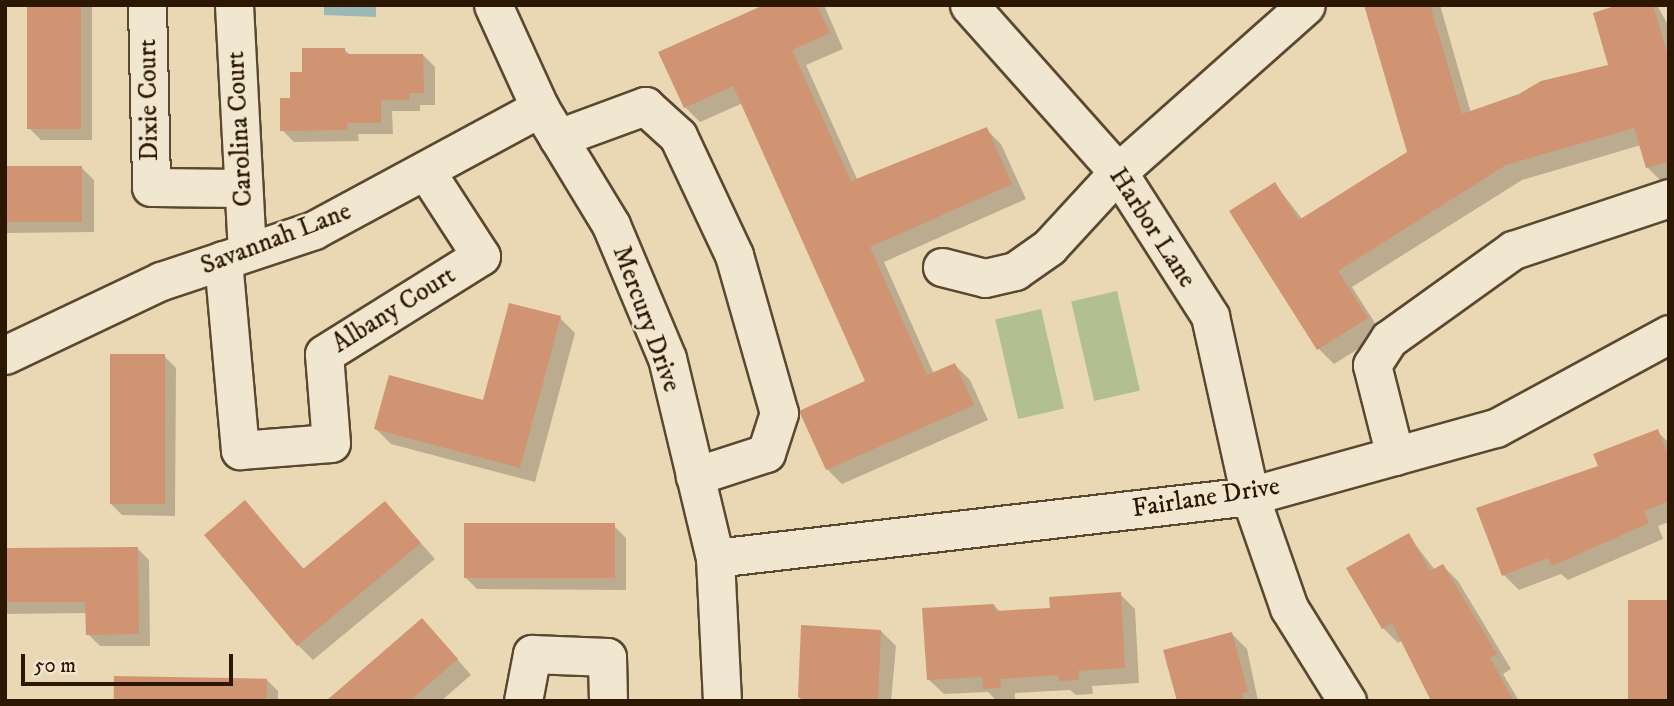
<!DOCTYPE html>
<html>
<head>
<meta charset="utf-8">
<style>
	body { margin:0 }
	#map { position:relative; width:1674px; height:706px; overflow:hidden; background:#ead8b5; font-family:"IM FELL DW Pica",serif }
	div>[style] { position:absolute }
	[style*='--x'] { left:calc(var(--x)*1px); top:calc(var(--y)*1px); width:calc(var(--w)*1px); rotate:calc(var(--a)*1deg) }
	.green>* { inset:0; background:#b2bf91; transform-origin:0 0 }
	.water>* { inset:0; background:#9bb8b7 }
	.shadow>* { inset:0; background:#0003 }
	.building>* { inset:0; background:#d09472; transform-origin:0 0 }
	.roads { filter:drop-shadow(2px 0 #5c4730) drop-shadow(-2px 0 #5c4730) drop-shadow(0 2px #5c4730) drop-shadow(0 -2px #5c4730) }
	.minor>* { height:37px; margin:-18.5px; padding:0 18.5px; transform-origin:18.5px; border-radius:18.5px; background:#f1e6cf }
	span { translate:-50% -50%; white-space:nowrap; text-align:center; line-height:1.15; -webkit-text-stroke:5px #f1e6cf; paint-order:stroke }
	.street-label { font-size:26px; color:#2c1703 }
	.frame { position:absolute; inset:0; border:7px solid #2c1703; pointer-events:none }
	.scale { position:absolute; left:21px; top:654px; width:212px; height:32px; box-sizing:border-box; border:4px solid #2c1703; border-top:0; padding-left:9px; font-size:21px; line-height:24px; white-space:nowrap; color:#2c1703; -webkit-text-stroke:5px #f1e6cf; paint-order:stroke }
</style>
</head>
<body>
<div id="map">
	<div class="green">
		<i style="left:1117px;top:291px;width:102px;height:47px;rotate:77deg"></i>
		<i style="left:1041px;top:309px;width:102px;height:47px;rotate:77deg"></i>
	</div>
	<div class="water">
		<i style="clip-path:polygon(324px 5px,376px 5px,376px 17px,324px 15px)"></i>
	</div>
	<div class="shadow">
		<i style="clip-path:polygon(29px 5px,92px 5px,92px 140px,41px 140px,29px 128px)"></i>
		<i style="clip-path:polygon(768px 5px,824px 5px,843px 49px,806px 65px,858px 181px,986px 129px,1001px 144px,1026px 199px,884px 262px,934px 374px,955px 365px,970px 380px,988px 420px,842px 484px,827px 469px,867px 382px,743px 103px,700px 122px,685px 107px)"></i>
		<i style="clip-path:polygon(1369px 5px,1440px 5px,1471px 113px,1610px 66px,1625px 5px,1657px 5px,1669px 27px,1669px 181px,1663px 183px,1647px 167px,1641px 145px,1522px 180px,1352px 287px,1382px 334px,1334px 364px,1319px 349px,1232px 212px,1275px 184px,1303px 220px,1409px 153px)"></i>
		<i style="clip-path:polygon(344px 49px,351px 56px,423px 55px,435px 67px,435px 105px,420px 105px,420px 111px,392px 111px,393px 134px,358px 134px,359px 141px,294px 142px,282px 130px,304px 73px)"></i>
		<i style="clip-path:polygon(5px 168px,82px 168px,94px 180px,94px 232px,5px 233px)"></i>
		<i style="clip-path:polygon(560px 318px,575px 333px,535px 482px,391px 444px,376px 429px,484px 402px)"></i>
		<i style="clip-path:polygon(164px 356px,176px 368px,175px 516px,122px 515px,110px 503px)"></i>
		<i style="clip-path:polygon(1657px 431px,1669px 443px,1669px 522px,1658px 526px,1663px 539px,1568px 580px,1561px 574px,1519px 590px,1504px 575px,1600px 467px)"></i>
		<i style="clip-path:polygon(245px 503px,305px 570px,385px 503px,435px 559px,313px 660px,298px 645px)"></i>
		<i style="clip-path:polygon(614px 526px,626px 538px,626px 590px,477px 589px,465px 577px)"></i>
		<i style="clip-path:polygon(1408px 535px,1435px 570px,1443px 566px,1458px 581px,1511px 669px,1503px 674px,1519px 701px,1435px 701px,1403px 640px,1398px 643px,1383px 628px)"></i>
		<i style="clip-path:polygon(137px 548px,149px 560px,150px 646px,100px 646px,88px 634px,87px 613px,5px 614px,5px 550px)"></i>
		<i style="clip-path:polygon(1120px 594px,1135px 609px,1139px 683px,1092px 686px,1093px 694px,1076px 695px,1070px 690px,1015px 693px,1015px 701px,997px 701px,988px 692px,944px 694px,928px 679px,994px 605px,1001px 613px,1052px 610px)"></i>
		<i style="clip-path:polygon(881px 631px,896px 646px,891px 701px,804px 701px,799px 696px)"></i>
		<i style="clip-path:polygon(1232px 634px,1247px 649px,1258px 701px,1178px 701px)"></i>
		<i style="clip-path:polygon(437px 636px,471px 675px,441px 701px,329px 701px)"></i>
		<i style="clip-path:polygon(266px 679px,278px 691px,278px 701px,116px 701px)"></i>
	</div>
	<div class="building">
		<i style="left:27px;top:5px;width:54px;height:124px"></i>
		<i style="clip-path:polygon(764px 5px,817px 5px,830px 33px,792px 50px,851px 181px,987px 127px,1012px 184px,870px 247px,927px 375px,955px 363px,974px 405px,826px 470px,799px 411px,865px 381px,733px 86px,684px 108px,658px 52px)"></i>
		<i style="clip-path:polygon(1364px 5px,1430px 5px,1462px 114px,1519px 94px,1541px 81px,1608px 65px,1593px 13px,1618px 5px,1653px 5px,1669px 60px,1669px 162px,1646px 168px,1634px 128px,1506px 165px,1338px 271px,1368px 318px,1317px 350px,1229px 211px,1275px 182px,1299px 220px,1407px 152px)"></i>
		<i style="clip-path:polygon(302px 48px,345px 48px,345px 54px,423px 54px,424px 93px,409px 93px,409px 100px,381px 100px,381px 123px,347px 123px,348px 130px,280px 131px,280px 98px,290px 98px,290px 72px,302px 72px)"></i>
		<i style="left:5px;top:166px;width:77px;height:56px"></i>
		<i style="clip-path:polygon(509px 303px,561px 316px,520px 468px,374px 429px,389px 375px,483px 400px)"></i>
		<i style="left:110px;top:354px;width:55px;height:150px"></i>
		<i style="clip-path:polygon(1658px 429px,1669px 458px,1669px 501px,1644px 511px,1649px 523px,1552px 566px,1548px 558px,1502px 576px,1476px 508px,1598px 466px,1593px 454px)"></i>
		<i style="clip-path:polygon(245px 500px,303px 569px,385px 501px,421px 543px,297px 646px,204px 535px)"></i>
		<i style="left:464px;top:523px;width:151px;height:55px"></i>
		<i style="clip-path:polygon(1409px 533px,1430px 571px,1443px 564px,1497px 654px,1490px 658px,1514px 701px,1431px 701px,1392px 623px,1382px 629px,1346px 568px)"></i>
		<i style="clip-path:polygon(138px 547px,139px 634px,86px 635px,85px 602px,5px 602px,5px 548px)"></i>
		<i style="clip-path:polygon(1121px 592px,1125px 668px,1078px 671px,1079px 680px,1059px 681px,1059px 675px,1000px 679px,1001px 688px,983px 689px,982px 677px,927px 680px,922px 608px,994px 604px,995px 611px,1050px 608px,1049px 597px)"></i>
		<i style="left:1669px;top:600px;width:101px;height:41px;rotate:90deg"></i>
		<i style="clip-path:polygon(422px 618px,458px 659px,409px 701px,326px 701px)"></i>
		<i style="clip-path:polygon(801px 625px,881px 630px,878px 700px,805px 701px,798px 697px)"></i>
		<i style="clip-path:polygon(1232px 632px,1248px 692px,1242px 693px,1244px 701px,1177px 701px,1163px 650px)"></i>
		<i style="left:114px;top:676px;width:153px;height:25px;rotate:1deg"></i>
	</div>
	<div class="roads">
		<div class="minor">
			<i style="--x:147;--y:5;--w:182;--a:88.7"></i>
			<i style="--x:151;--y:187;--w:91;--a:0.6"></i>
			<i style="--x:234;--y:5;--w:247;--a:87"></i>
			<i style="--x:493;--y:5;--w:113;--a:65.5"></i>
			<i style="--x:540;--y:108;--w:137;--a:58.7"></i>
			<i style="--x:611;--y:225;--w:144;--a:67.2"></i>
			<i style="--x:667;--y:358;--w:206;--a:76.5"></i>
			<i style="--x:715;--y:558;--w:143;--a:87.2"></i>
			<i style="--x:969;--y:5;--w:224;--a:48.3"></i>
			<i style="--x:1118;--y:172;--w:171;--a:57.4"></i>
			<i style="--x:1210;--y:316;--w:184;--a:77.5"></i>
			<i style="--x:1250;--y:496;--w:119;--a:70.8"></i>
			<i style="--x:1289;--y:608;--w:110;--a:58.1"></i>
			<i style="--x:558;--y:138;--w:93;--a:-20.2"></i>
			<i style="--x:645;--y:106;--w:45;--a:42.3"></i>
			<i style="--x:678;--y:136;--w:132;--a:64.8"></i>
			<i style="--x:734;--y:255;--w:164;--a:74.1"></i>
			<i style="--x:779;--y:413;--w:42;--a:108"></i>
			<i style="--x:766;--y:453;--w:75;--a:162.1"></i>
			<i style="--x:223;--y:260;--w:191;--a:84.9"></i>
			<i style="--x:240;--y:450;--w:91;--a:-4.4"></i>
			<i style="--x:331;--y:443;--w:89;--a:-94.5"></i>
			<i style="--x:324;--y:354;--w:185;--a:-32"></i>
			<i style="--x:481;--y:256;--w:99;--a:-123"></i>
			<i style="--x:942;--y:267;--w:44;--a:14.3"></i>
			<i style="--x:985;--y:278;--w:31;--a:-13"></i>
			<i style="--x:1015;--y:271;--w:42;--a:-35.2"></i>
			<i style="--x:1049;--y:247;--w:102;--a:-47.4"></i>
			<i style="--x:1118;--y:172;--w:251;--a:-41.6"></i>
			<i style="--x:5;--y:355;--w:173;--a:-25.4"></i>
			<i style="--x:161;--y:281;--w:161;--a:-18.4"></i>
			<i style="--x:314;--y:230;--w:257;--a:-28.4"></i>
			<i style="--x:1395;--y:456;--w:94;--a:-104.2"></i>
			<i style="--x:1372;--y:365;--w:31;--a:-57"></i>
			<i style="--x:1389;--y:339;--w:153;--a:-35.7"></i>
			<i style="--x:1513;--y:250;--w:164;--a:-18.4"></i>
			<i style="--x:715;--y:558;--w:539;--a:-6.61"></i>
			<i style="--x:1250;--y:496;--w:255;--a:-15.5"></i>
			<i style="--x:1496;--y:428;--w:197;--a:-28.5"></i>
			<i style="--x:523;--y:701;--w:48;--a:-79.2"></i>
			<i style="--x:532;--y:654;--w:75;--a:2.3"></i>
			<i style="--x:607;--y:657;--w:44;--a:88.7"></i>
		</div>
	</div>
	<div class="street-label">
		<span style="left:149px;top:100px;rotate:-91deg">Dixie Court</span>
		<span style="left:240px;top:129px;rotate:-93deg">Carolina Court</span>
		<span style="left:1152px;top:228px;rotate:57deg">Harbor Lane</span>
		<span style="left:276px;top:239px;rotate:-21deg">Savannah Lane</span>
		<span style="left:394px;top:310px;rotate:-32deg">Albany Court</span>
		<span style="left:646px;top:319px;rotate:70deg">Mercury Drive</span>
		<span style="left:1206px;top:498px;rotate:-9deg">Fairlane Drive</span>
	</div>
	<div class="frame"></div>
	<div class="scale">50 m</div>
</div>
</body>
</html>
